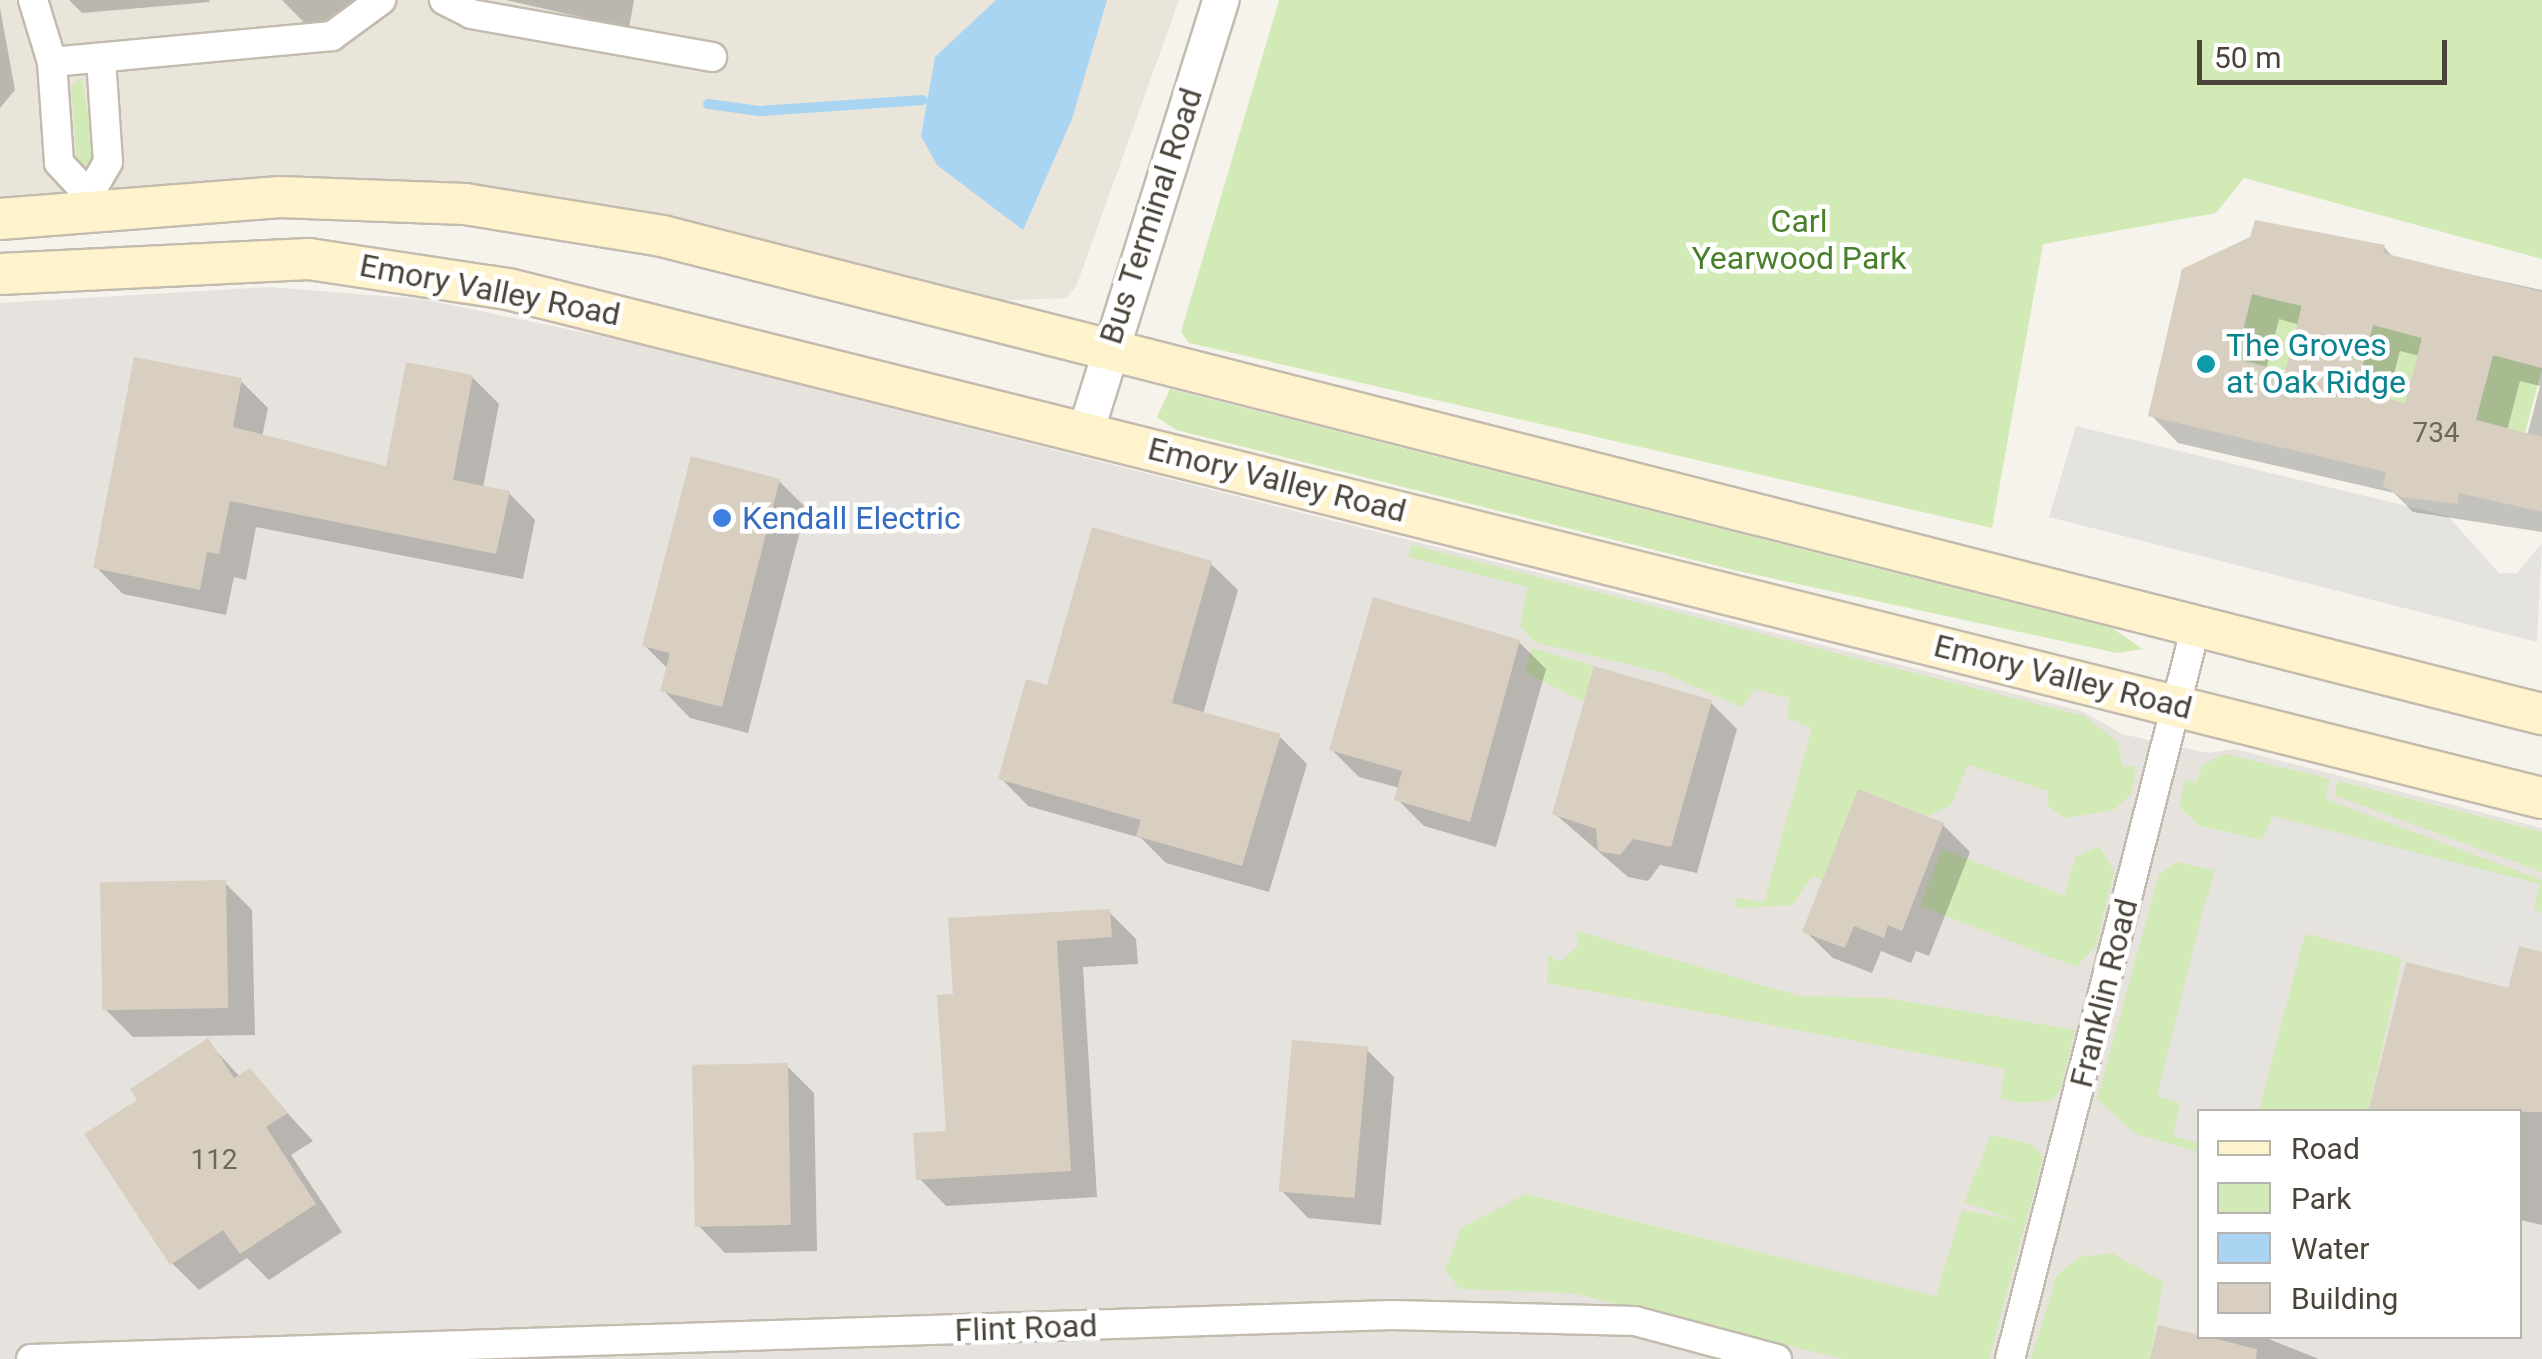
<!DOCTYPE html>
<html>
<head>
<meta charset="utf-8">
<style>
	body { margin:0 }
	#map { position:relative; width:2542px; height:1359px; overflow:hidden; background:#f6f3ec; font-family:Roboto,sans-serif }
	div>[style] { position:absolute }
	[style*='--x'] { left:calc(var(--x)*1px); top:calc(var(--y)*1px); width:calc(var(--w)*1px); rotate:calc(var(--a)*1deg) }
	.residential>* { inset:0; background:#eae5da }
	.industrial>* { inset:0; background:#e6e2dd }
	.green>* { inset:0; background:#d2eab5; transform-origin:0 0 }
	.parking>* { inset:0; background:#e5e3e0 }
	.water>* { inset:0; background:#a9d4f2 }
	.shadow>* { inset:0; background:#0003 }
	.stream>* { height:10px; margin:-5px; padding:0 5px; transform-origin:5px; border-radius:5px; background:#a9d4f2 }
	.building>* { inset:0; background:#d8cfc1; transform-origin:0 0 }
	.roads { filter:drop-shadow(2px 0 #c2bbae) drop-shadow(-2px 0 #c2bbae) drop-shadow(0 2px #c2bbae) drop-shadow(0 -2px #c2bbae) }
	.minor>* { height:28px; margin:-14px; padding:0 14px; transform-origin:14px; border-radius:14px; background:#fff }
	.tertiary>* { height:35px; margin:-17.5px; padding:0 17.5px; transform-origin:17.5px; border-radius:17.5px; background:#fff }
	.secondary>* { height:40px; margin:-20px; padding:0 20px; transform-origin:20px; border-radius:20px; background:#fff3cd }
	.dots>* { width:28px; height:28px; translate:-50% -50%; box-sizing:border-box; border:5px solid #fff; border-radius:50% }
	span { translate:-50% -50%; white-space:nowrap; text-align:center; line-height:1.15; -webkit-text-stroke:9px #fff; paint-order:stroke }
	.number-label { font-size:28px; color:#6e675b }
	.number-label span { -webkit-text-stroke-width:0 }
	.street-label { font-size:32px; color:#4b4439 }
	.park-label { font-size:32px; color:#4a7f2a }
	.culture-label { font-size:32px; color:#0d838f }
	.left { translate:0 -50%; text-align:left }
	.shop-label { font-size:32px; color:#366cbe }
	.legend { position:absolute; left:2197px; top:1109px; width:325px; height:230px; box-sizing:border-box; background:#fff; border:2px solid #b7b4b0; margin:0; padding:12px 18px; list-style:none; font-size:30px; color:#4b4439 }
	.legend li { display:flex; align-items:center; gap:20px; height:50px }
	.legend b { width:50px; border:2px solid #b7b4b0 }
	.scale { position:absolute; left:2197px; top:40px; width:250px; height:45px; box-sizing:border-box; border:5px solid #4b4439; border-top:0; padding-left:12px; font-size:30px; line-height:35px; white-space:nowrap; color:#4b4439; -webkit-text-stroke:8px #fff; paint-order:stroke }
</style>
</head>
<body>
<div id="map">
	<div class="residential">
		<i style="clip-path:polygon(0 0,1179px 0,1076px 287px,1066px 298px,992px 301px,494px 186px,258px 177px,0 201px)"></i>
	</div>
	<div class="industrial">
		<i style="clip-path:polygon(evenodd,269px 287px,422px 299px,630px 342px,2082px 711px,2122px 734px,2208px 753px,2235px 749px,2542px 828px,2542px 1359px,0 1359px,0 303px,269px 287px,2200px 1112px,2520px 1112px,2520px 1336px,2200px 1336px,2200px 1112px)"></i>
	</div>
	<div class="green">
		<i style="clip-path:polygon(1279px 0,2542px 0,2542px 259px,2244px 178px,2216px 213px,2043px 244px,1992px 528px,1189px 343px,1181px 332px)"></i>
		<i style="clip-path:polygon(82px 78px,96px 164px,88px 172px,77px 163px,71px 86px)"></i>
		<i style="left:2252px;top:294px;width:51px;height:67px;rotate:13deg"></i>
		<i style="left:2373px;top:325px;width:51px;height:67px;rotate:15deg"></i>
		<i style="left:2493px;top:355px;width:51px;height:67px;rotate:15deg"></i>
		<i style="clip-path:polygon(1170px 389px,2112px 628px,2143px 649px,2117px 653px,1738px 571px,1176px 430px,1157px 417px)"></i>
		<i style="clip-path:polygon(1412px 545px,2084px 716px,2117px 741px,2123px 767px,2136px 766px,2131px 794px,2114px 810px,2064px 818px,2047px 805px,2048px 791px,1968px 765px,1951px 805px,1927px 816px,1858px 789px,1823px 880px,1812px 876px,1793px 905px,1736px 908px,1736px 898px,1764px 902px,1812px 728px,1787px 718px,1790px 698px,1755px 689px,1742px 707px,1664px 673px,1534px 642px,1520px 625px,1528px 587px,1408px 557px)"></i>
		<i style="clip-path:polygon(1532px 648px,1594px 666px,1584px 702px,1525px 672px)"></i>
		<i style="clip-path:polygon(2225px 754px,2330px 779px,2325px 799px,2542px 880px,2542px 914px,2534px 908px,2539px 884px,2273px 816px,2261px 841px,2198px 825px,2179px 806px,2185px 780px,2196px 783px,2203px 765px)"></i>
		<i style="clip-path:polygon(2338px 781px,2542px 832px,2542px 872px,2334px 795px)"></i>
		<i style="clip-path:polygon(2099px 846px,2114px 871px,2096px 945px,2076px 967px,1920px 906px,1942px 849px,2064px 896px,2076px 857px)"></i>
		<i style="clip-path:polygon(2176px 862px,2218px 871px,2230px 903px,2206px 897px,2157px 1096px,2180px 1103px,2173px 1136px,2199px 1143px,2199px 1152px,2136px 1134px,2097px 1099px,2159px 875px)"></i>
		<i style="clip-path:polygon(1577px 931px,1799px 996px,1886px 998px,2075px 1030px,2061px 1087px,2052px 1100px,2022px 1103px,2000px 1098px,2005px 1069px,1547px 983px,1548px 955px,1560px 962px,1578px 946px)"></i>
		<i style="clip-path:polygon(2305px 934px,2402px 958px,2368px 1111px,2259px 1111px)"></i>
		<i style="clip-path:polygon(1991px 1135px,2031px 1144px,2043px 1157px,1989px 1359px,1844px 1359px,1572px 1293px,1460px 1289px,1445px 1270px,1462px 1227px,1526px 1194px,1936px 1296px,1962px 1210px,2015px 1220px,1964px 1202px)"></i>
		<i style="clip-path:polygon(2112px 1253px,2163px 1282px,2150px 1359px,2031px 1359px,2057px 1275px,2079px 1257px)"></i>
	</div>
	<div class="parking">
		<i style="clip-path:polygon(2076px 426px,2448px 516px,2499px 573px,2517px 573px,2542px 543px,2537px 642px,2049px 517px)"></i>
		<i style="clip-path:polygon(2273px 817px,2539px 884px,2533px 913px,2542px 915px,2542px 947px,2509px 939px,2500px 973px,2300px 923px,2252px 1111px,2158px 1096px,2224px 831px,2267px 841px)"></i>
	</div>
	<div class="water">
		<i style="clip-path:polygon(996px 0,1107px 0,1072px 119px,1023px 230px,937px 165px,921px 136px,935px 57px)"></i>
	</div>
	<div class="shadow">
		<i style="clip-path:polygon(69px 0,209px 0,210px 2px,82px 13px)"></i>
		<i style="clip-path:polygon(282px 0,391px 0,333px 52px)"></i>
		<i style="clip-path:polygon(506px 0,634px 0,629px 28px)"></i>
		<i style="clip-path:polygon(0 8px,15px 90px,0 108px)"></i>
		<i style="clip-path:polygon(evenodd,2384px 247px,2394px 258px,2542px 290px,2542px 532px,2413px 512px,2394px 493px,2178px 443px,2151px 415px,2184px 271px,2384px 247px,2279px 319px,2300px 325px,2287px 375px,2266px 370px,2279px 319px,2384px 247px,2400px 351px,2420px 356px,2407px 406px,2387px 400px,2400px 351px,2384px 247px,2520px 381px,2540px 386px,2527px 436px,2507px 431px,2520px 381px)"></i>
		<i style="clip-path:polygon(472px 377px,499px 404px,483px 488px,509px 493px,535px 520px,523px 579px,256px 527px,246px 580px,234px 577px,226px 615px,123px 594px,96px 567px,241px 381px,268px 408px,262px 437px,388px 469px)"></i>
		<i style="clip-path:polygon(779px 481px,806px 508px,748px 733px,690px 718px,663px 690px,668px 669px,644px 645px)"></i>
		<i style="clip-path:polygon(1210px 563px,1238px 590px,1203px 714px,1280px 737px,1307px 764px,1269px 892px,1166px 863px,1141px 838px,1028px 806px,1001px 778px,1049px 688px)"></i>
		<i style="clip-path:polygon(1519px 642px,1546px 669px,1496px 847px,1424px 826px,1397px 799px,1400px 788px,1359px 777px,1332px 750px)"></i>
		<i style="clip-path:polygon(1710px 702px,1737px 729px,1697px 873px,1660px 865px,1648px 881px,1628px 877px,1554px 813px)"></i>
		<i style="clip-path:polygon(1943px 825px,1970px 852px,1929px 956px,1916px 951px,1911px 963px,1881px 951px,1872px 973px,1833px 958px,1805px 931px)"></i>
		<i style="clip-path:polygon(225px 883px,252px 910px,255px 1035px,133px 1037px,106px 1010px)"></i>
		<i style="clip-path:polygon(1109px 912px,1136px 939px,1138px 964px,1083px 967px,1097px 1197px,946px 1206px,919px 1178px,948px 1134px,955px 997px)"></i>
		<i style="clip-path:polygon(2542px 955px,2542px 1225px,2520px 1220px,2510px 991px)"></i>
		<i style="clip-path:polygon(208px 1042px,240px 1077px,249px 1071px,313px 1141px,291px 1155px,342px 1232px,269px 1280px,247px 1258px,199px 1290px,172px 1263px,141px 1101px)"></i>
		<i style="clip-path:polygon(1367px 1050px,1394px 1077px,1381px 1225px,1308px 1218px,1281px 1190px)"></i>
		<i style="clip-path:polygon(787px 1066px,814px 1093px,817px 1251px,725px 1253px,698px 1225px)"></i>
		<i style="clip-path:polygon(2221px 1336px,2261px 1336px,2319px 1359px,2152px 1359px)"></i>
	</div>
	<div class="stream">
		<i style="--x:708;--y:104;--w:52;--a:7.7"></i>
		<i style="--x:760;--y:111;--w:163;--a:-3.9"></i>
	</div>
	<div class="building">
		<i style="clip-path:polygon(evenodd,2255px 220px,2385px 245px,2383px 253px,2542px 292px,2542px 368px,2493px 355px,2476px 420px,2542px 437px,2542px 512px,2459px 493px,2457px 504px,2401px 497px,2383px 486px,2386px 472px,2148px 416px,2182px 269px,2250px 237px,2255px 220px,2252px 294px,2302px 306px,2285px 372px,2235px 359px,2252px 294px,2255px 220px,2373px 325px,2422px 338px,2405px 403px,2356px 390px,2373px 325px)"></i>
		<i style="clip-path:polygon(134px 357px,242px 378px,233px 427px,386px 466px,406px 362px,473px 375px,453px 480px,510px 491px,496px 554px,230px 501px,219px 554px,207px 552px,200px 590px,93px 568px)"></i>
		<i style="clip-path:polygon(691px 456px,780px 479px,722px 707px,660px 691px,670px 653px,642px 646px)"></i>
		<i style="clip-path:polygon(1092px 527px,1212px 561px,1172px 703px,1281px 734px,1242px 866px,1136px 836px,1141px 820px,998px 779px,1026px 679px,1047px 685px)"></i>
		<i style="clip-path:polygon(1373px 597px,1520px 640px,1470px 822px,1394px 800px,1402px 771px,1329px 750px)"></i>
		<i style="clip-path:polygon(1594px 666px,1712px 700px,1671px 847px,1633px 839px,1620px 855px,1598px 851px,1596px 829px,1552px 814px)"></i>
		<i style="clip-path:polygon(1858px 789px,1944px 823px,1902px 931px,1888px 925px,1884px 938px,1854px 926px,1845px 948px,1802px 932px)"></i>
		<i style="left:226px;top:880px;width:128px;height:126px;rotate:89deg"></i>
		<i style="clip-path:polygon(1110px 909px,1112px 937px,1057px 941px,1071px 1171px,916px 1180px,913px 1133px,946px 1131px,937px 995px,953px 994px,948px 918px)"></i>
		<i style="clip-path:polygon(2519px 946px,2542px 952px,2542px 1112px,2368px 1112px,2406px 962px,2508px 988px)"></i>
		<i style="clip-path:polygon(208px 1038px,234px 1078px,250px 1068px,288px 1113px,266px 1127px,316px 1204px,240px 1254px,223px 1230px,170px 1265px,84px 1134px,137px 1100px,130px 1089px)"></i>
		<i style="left:1292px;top:1040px;width:76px;height:152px;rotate:5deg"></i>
		<i style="left:788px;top:1063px;width:162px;height:96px;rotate:89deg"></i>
		<i style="clip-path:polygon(2158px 1325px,2257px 1349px,2256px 1359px,2150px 1359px)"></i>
	</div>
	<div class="roads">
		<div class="minor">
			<i style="--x:33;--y:0;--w:65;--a:73"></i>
			<i style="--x:52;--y:62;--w:101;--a:86"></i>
			<i style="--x:59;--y:163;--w:44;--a:46.8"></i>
			<i style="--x:89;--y:195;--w:38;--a:-60"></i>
			<i style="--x:108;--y:162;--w:103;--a:-93.9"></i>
			<i style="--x:444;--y:0;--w:30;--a:27"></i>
			<i style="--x:471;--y:14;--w:245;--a:10.1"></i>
			<i style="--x:52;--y:62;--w:281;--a:-5.3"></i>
			<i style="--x:332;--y:36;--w:61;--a:-36.3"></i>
			<i style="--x:31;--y:1359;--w:1361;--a:-1.85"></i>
			<i style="--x:1391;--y:1315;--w:244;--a:1.4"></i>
			<i style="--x:1635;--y:1321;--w:147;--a:15"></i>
			<i style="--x:2010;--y:1359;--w:756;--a:-75.76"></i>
		</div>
		<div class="tertiary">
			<i style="--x:1085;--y:432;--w:453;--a:-72.6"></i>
		</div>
		<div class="secondary">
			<i style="--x:0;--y:219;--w:281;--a:-4.5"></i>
			<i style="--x:280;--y:197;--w:185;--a:2.2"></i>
			<i style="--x:465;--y:204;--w:200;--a:9.2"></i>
			<i style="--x:662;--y:236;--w:1940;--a:14.27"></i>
			<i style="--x:0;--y:274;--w:309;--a:-2.8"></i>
			<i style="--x:309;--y:259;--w:201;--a:8.6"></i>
			<i style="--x:508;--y:289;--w:2097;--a:14.05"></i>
		</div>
	</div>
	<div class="dots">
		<i style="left:2206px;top:364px;background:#0f9aa8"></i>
		<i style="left:722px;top:518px;background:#3f7fe0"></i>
	</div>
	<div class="number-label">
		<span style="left:2436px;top:433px">734</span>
		<span style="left:214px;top:1160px">112</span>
	</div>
	<div class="street-label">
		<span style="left:1151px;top:216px;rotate:-72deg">Bus Terminal Road</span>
		<span style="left:490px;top:290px;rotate:11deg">Emory Valley Road</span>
		<span style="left:1277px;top:480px;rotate:14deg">Emory Valley Road</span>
		<span style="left:2063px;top:677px;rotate:14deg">Emory Valley Road</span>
		<span style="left:2104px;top:993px;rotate:-76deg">Franklin Road</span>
		<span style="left:1026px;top:1328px;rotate:-2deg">Flint Road</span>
	</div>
	<div class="park-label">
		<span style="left:1799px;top:240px">Carl<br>Yearwood Park</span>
	</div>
	<div class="culture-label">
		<span class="left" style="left:2226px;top:364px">The Groves<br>at Oak Ridge</span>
	</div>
	<div class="shop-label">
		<span class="left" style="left:742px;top:518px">Kendall Electric</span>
	</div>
	<ul class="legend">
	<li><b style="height:12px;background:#fff3cd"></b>Road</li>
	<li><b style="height:28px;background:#d2eab5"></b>Park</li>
	<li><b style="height:28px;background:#a9d4f2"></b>Water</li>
	<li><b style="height:28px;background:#d8cfc1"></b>Building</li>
	</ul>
	<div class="scale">50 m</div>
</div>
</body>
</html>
